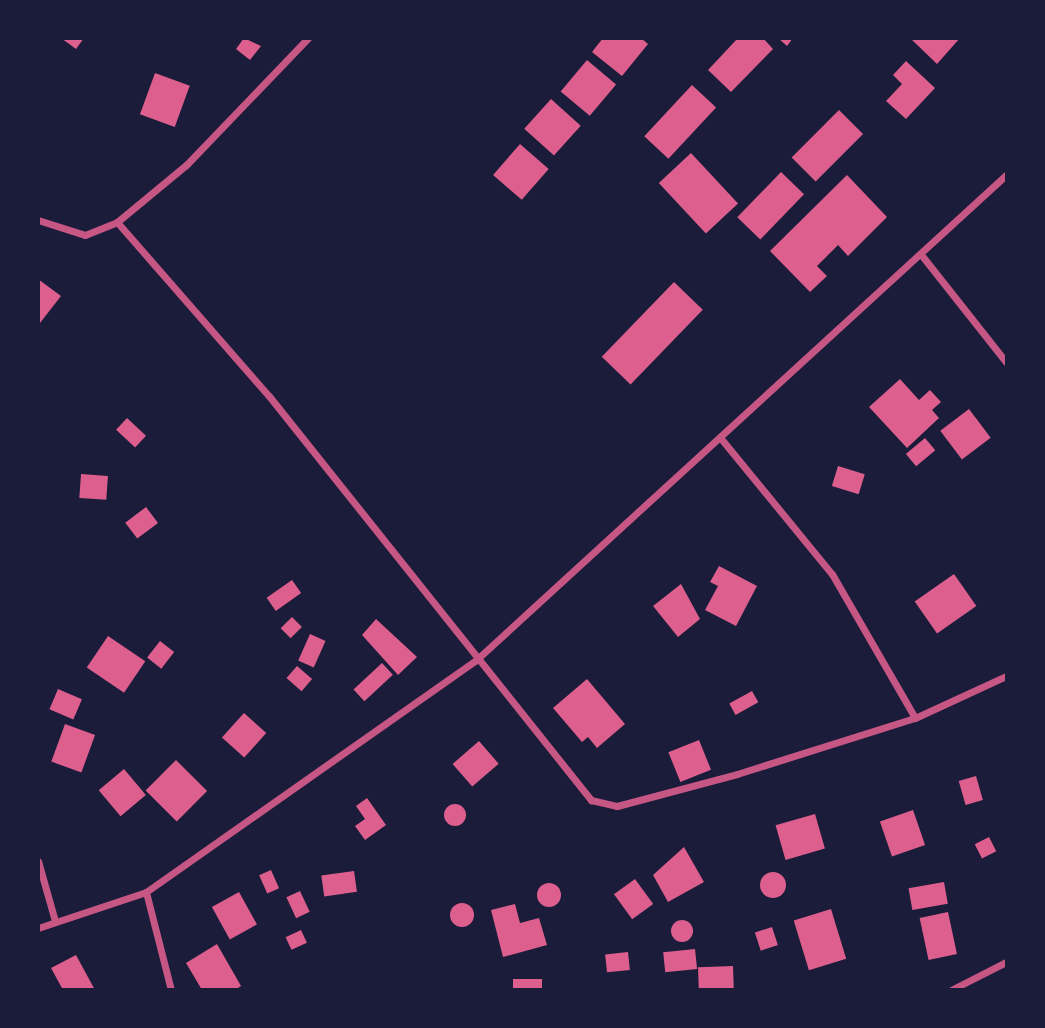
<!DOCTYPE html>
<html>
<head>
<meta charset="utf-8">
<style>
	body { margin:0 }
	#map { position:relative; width:1045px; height:1028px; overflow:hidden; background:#1b1b3a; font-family:Inter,sans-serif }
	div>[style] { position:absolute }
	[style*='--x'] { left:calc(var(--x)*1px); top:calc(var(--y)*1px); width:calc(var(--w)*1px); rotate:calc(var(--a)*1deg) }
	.building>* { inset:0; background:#dd5f8e; transform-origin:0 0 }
	.round { border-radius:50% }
	.minor>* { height:7px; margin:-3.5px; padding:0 3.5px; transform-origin:3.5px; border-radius:3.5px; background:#c65784 }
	span { translate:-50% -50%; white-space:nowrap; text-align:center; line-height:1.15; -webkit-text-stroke:7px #1b1b3a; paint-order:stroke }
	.frame { position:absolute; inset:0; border:40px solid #1b1b3a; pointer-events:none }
</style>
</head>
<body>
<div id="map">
	<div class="building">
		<i style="clip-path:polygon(61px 38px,84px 38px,76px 49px)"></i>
		<i style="clip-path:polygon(244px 38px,261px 46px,250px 60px,236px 49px)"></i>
		<i style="clip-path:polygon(603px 38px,641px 38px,648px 44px,622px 76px,592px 52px)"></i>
		<i style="clip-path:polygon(738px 38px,763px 38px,773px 49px,731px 92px,708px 70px)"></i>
		<i style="clip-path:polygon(778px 38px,793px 38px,787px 46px)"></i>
		<i style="clip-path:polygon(910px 38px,960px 38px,937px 64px)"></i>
		<i style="left:587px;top:60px;width:38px;height:41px;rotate:40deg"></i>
		<i style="clip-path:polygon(906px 61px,935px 88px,906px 119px,886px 101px,902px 84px,893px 75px)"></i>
		<i style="left:155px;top:73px;width:37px;height:44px;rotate:20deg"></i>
		<i style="left:692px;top:85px;width:33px;height:70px;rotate:43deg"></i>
		<i style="left:551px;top:99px;width:40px;height:40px;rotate:42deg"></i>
		<i style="left:839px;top:110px;width:34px;height:67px;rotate:45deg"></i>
		<i style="left:520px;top:144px;width:38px;height:41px;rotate:41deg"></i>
		<i style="left:691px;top:153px;width:69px;height:44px;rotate:47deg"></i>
		<i style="left:781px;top:172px;width:32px;height:63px;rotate:44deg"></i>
		<i style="clip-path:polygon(847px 175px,887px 217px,848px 256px,838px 245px,817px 266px,827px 276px,810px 292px,770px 251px)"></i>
		<i style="clip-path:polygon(38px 279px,61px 296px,40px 323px,38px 322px)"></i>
		<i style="left:674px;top:282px;width:40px;height:104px;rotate:44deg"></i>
		<i style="clip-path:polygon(900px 379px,919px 400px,930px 390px,941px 402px,932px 410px,939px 418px,907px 448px,869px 407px)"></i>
		<i style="left:969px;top:409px;width:36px;height:36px;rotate:53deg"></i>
		<i style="left:127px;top:418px;width:26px;height:16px;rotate:43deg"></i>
		<i style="left:925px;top:438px;width:16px;height:25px;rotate:50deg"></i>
		<i style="left:838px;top:466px;width:28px;height:21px;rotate:17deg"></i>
		<i style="left:81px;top:474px;width:27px;height:24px;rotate:4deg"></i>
		<i style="left:146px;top:507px;width:20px;height:26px;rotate:53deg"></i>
		<i style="clip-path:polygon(719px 566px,757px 586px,736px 626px,705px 610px,718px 586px,710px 582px)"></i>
		<i style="left:954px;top:574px;width:39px;height:48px;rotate:55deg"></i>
		<i style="left:292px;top:580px;width:16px;height:31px;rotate:55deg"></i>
		<i style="clip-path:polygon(681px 584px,700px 619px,678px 637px,653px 606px)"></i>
		<i style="left:292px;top:617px;width:14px;height:16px;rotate:45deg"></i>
		<i style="clip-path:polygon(376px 619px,417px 657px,398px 675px,362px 635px)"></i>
		<i style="left:310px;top:634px;width:17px;height:29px;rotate:24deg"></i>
		<i style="left:108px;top:636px;width:45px;height:38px;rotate:34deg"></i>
		<i style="left:160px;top:641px;width:18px;height:21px;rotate:38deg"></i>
		<i style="left:382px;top:663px;width:16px;height:39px;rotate:47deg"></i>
		<i style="left:297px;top:666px;width:20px;height:16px;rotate:41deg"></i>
		<i style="clip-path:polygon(587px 679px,625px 724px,597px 748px,588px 737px,582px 742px,553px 708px)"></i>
		<i style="left:58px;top:689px;width:26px;height:22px;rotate:23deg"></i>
		<i style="left:752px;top:691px;width:13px;height:26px;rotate:61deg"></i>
		<i style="left:244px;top:713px;width:30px;height:33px;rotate:42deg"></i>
		<i style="left:65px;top:724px;width:32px;height:40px;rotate:20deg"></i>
		<i style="left:699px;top:740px;width:32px;height:33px;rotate:68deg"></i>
		<i style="left:479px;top:741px;width:30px;height:35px;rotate:49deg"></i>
		<i style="left:176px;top:760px;width:44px;height:43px;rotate:45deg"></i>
		<i style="left:124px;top:769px;width:34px;height:33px;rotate:50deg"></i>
		<i style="left:976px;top:776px;width:25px;height:18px;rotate:74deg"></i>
		<i style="clip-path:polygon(367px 798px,386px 825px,365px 840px,355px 826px,365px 819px,356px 806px)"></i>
		<i class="round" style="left:444px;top:804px;width:22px;height:22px"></i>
		<i style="left:913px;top:810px;width:37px;height:35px;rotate:71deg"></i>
		<i style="left:815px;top:814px;width:36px;height:41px;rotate:74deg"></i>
		<i style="left:989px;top:837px;width:16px;height:16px;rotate:63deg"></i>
		<i style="clip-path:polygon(684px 847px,704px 882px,668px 902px,653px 875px)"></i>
		<i style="left:271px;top:870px;width:20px;height:13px;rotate:66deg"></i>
		<i style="left:354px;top:871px;width:21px;height:33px;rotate:82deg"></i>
		<i class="round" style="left:760px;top:872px;width:26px;height:26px"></i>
		<i style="left:635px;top:879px;width:31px;height:26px;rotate:54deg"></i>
		<i style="left:944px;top:882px;width:22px;height:36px;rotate:80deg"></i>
		<i class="round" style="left:537px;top:883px;width:24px;height:24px"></i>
		<i style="left:300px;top:891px;width:23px;height:15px;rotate:65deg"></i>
		<i style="left:239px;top:892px;width:37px;height:31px;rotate:61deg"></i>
		<i class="round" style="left:450px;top:903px;width:24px;height:24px"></i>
		<i style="clip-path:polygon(515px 904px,520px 923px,539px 918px,547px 945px,503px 957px,491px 910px)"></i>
		<i style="left:831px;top:909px;width:52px;height:39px;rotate:73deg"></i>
		<i style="left:948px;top:912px;width:43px;height:29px;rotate:78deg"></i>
		<i class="round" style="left:671px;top:920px;width:22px;height:22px"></i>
		<i style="left:772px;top:927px;width:19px;height:18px;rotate:72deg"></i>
		<i style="left:301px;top:930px;width:14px;height:17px;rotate:65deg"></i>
		<i style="clip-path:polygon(217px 944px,241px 986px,235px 990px,202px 990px,186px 963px)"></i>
		<i style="left:695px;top:949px;width:20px;height:32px;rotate:84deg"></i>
		<i style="left:628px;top:952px;width:18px;height:23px;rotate:84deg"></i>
		<i style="clip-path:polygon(76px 955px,95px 990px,63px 990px,51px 968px)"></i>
		<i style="left:733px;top:966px;width:24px;height:35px;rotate:88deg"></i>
		<i style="left:542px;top:979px;width:11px;height:29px;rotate:90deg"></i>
	</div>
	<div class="minor">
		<i style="--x:308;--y:38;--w:176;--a:133.8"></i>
		<i style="--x:186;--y:165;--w:89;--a:140.4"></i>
		<i style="--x:117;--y:222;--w:231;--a:48.9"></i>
		<i style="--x:269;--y:396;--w:517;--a:51.44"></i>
		<i style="--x:591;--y:800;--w:27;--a:13"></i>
		<i style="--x:617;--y:806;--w:124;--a:-14.9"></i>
		<i style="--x:737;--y:774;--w:187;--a:-17.5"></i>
		<i style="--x:915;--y:718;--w:100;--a:-24.8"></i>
		<i style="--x:38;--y:220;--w:49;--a:17.7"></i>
		<i style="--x:85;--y:235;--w:35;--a:-22"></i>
		<i style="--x:923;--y:257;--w:134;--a:51.7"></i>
		<i style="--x:723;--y:441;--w:172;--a:50.7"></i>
		<i style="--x:832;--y:574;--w:166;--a:60"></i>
		<i style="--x:38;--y:861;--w:62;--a:74.2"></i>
		<i style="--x:146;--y:892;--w:101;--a:75.7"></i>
		<i style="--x:38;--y:928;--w:114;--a:-18.4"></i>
		<i style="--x:146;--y:892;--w:402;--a:-35.1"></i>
		<i style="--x:475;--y:661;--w:720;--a:-42.47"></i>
		<i style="--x:951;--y:990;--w:62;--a:-27"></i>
	</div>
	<div class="frame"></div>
</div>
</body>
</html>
